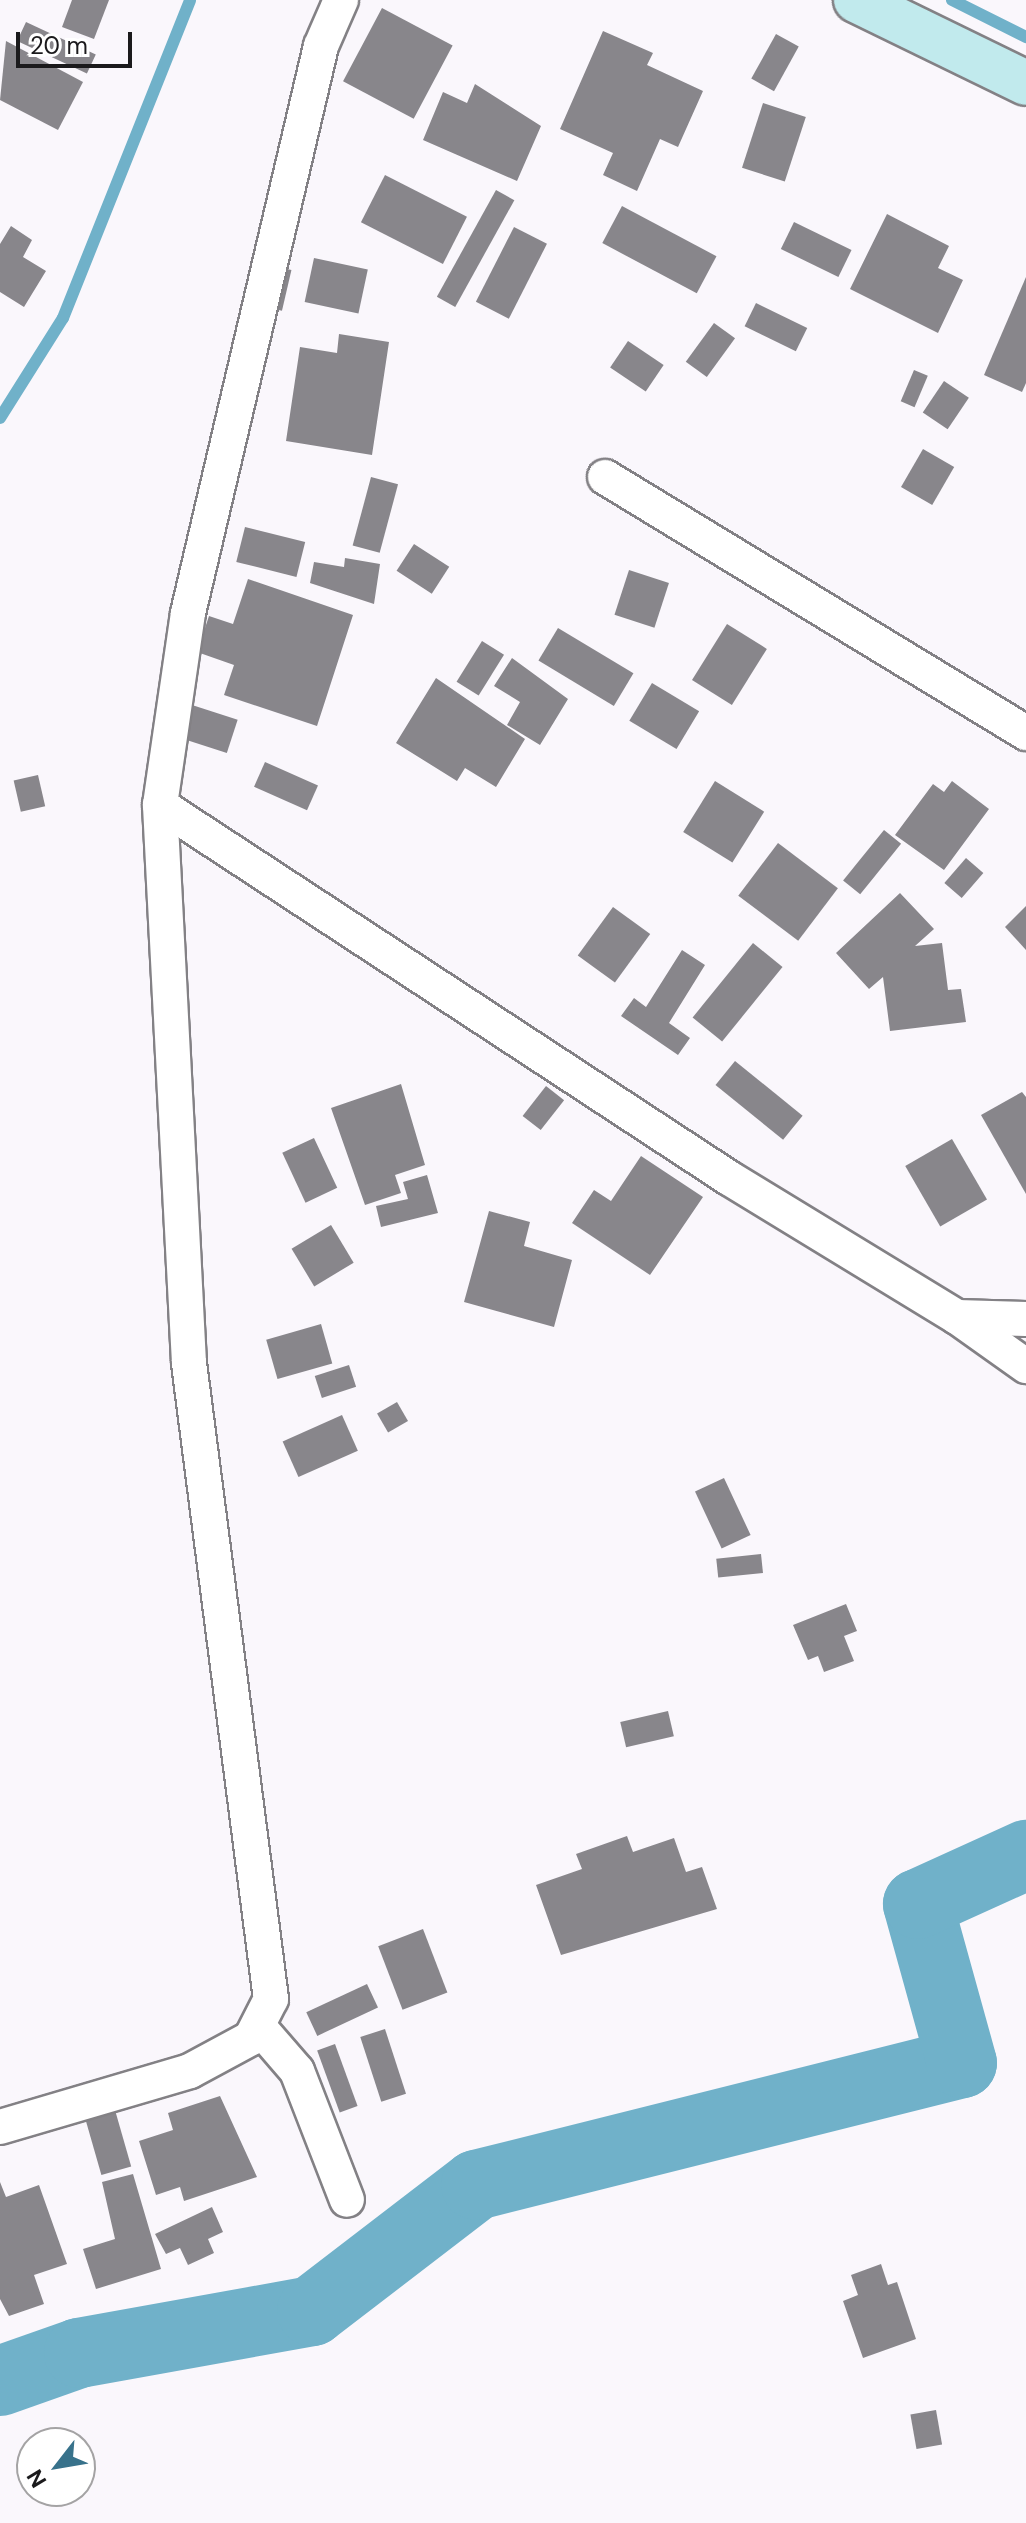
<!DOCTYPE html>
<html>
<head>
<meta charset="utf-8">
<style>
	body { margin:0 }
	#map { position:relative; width:1026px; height:2523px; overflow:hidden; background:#faf7fc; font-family:"DM Sans",sans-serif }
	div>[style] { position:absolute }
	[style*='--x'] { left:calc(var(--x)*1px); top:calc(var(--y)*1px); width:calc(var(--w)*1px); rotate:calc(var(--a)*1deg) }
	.stream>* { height:12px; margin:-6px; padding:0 6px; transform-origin:6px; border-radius:6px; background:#70b1c9 }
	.river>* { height:70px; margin:-35px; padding:0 35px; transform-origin:35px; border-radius:35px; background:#70b1c9 }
	.building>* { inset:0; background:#88868b; transform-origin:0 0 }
	.roads { filter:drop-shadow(2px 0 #838185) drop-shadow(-2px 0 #838185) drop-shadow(0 2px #838185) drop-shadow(0 -2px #838185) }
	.street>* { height:34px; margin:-17px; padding:0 17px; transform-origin:17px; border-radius:17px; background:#fff }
	.secondary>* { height:44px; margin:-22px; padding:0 22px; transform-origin:22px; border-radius:22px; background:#c1eaed }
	span { translate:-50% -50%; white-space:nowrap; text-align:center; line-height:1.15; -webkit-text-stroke:8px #fff; paint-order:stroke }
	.north { position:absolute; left:16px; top:2427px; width:80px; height:80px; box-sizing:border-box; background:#fff; border:2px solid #a4a3a4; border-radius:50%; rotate:239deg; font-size:22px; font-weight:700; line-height:32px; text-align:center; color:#1b1a1c }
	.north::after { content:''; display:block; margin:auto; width:28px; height:36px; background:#38728b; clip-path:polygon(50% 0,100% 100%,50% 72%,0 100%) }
	.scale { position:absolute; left:16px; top:32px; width:116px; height:36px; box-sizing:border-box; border:4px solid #1b1a1c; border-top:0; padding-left:10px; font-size:24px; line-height:28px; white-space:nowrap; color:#1b1a1c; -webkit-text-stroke:6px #fff; paint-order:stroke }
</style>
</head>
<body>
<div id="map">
	<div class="stream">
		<i style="--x:952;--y:0;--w:83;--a:26.6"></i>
		<i style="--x:0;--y:418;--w:118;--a:-57.8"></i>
		<i style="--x:63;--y:318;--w:342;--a:-68.2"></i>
	</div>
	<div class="river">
		<i style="--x:0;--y:2381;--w:84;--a:-19.5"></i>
		<i style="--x:79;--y:2353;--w:237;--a:-10.2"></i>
		<i style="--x:312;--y:2311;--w:207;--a:-37.5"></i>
		<i style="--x:476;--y:2185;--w:501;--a:-14.09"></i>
		<i style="--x:962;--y:2063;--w:165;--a:-105.5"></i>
		<i style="--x:918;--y:1904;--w:119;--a:-24.4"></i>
	</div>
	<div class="building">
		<i style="clip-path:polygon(72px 0,109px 0,94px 39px,62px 27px)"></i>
		<i style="left:382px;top:8px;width:80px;height:83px;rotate:28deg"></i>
		<i style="left:26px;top:22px;width:77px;height:21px;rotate:25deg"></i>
		<i style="clip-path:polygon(603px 31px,653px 53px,647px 65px,703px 91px,678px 147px,660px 139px,637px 191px,603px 175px,613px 153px,560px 129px)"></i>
		<i style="left:776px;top:34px;width:26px;height:51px;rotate:29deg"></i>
		<i style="clip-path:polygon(6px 41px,83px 82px,58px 130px,0 100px)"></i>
		<i style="clip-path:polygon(475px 84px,541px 126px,517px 181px,423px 140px,443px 92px,467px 103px)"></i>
		<i style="left:763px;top:103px;width:45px;height:68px;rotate:18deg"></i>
		<i style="left:385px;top:175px;width:92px;height:53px;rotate:27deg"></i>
		<i style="left:496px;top:190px;width:21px;height:122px;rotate:29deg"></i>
		<i style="left:622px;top:206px;width:107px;height:42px;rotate:28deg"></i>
		<i style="clip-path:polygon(887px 214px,949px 246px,938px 268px,963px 280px,938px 333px,850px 289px)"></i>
		<i style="left:794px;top:222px;width:64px;height:30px;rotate:26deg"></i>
		<i style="clip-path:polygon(11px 226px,32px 240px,23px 257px,46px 271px,24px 307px,0 292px,0 244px)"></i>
		<i style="left:514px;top:227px;width:37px;height:84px;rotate:27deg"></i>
		<i style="left:314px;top:258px;width:55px;height:45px;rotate:12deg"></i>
		<i style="left:270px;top:265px;width:22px;height:42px;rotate:13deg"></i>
		<i style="clip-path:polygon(1026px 277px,1026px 383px,1022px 392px,984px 375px)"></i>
		<i style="left:756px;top:303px;width:57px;height:26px;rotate:26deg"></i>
		<i style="left:714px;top:323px;width:26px;height:48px;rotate:36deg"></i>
		<i style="clip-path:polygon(339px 334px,389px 342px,372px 455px,286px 441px,300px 347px,337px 353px)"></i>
		<i style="left:628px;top:341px;width:43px;height:32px;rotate:34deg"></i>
		<i style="left:914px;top:370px;width:15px;height:34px;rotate:23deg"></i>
		<i style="left:944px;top:381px;width:30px;height:38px;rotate:34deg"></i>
		<i style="left:923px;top:449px;width:36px;height:44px;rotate:30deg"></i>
		<i style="left:371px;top:477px;width:28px;height:71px;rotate:15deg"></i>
		<i style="left:245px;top:527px;width:62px;height:36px;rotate:14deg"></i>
		<i style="left:414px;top:544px;width:42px;height:32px;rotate:33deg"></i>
		<i style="clip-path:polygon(345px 558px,380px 564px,374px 604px,310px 583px,314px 562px,344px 567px)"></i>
		<i style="left:629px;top:570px;width:42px;height:47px;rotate:18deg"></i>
		<i style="clip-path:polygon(248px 579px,353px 615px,317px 726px,224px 695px,234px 665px,197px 652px,209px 616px,233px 624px)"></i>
		<i style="left:727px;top:624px;width:47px;height:66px;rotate:32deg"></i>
		<i style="left:558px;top:628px;width:88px;height:38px;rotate:31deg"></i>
		<i style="left:482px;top:641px;width:26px;height:48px;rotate:32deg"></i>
		<i style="clip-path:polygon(512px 658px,568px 699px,540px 745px,507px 725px,520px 702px,494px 686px)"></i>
		<i style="clip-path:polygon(436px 678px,525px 739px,496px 787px,465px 768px,457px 781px,396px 743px)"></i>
		<i style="left:652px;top:683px;width:55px;height:44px;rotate:31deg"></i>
		<i style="left:192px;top:705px;width:48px;height:35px;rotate:18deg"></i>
		<i style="left:265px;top:762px;width:58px;height:27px;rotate:24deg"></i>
		<i style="left:38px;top:775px;width:32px;height:25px;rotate:77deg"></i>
		<i style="left:715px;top:781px;width:58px;height:60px;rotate:32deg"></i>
		<i style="clip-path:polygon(952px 781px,989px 809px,944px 870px,895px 835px,933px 784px,944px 792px)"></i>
		<i style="left:884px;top:830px;width:22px;height:65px;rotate:39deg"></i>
		<i style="left:778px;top:843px;width:75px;height:66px;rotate:37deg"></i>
		<i style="left:966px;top:858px;width:23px;height:33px;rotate:41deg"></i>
		<i style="clip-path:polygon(900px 893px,934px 929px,915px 946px,942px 943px,948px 990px,961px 989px,966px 1022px,890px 1031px,883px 977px,869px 989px,836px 953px)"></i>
		<i style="clip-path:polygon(1026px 906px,1026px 950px,1005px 927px)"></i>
		<i style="left:613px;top:907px;width:46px;height:60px;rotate:36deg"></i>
		<i style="left:753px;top:943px;width:38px;height:96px;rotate:39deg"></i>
		<i style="clip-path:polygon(682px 950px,705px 965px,669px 1023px,690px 1038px,678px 1055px,621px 1016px,634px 998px,646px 1007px)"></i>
		<i style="left:735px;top:1061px;width:87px;height:31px;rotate:39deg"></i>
		<i style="clip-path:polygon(401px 1084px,425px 1165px,395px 1175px,401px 1193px,365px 1205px,331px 1108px)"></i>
		<i style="left:546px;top:1086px;width:23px;height:38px;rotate:38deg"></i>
		<i style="clip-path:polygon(1022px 1092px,1026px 1097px,1026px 1194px,981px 1115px)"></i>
		<i style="left:314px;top:1138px;width:55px;height:35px;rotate:65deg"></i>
		<i style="left:952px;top:1139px;width:70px;height:54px;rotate:60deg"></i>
		<i style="clip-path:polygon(641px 1156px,703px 1197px,650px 1275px,572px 1223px,594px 1190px,611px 1201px)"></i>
		<i style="clip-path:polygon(427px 1175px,438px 1213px,381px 1227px,376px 1206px,408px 1199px,403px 1182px)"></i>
		<i style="clip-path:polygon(489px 1211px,530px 1222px,524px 1246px,572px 1260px,554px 1327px,464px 1302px)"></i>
		<i style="left:331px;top:1225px;width:44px;height:46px;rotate:59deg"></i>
		<i style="left:321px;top:1324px;width:41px;height:57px;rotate:74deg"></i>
		<i style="left:349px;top:1365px;width:23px;height:36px;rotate:72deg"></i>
		<i style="left:397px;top:1402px;width:22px;height:23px;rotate:60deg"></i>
		<i style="left:342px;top:1415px;width:39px;height:65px;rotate:66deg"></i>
		<i style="left:724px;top:1478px;width:63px;height:32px;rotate:65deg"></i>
		<i style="left:761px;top:1554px;width:19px;height:45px;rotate:84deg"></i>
		<i style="clip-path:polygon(846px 1604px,857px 1631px,844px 1636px,854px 1661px,824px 1672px,818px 1656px,808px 1660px,793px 1625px)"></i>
		<i style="left:668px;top:1711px;width:26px;height:49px;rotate:77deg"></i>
		<i style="clip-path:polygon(627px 1836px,633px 1852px,674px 1838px,686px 1872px,702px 1867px,717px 1909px,561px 1955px,536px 1885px,582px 1869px,576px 1854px)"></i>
		<i style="left:423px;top:1929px;width:68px;height:48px;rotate:69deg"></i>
		<i style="left:367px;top:1984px;width:26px;height:67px;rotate:65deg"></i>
		<i style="left:385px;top:2029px;width:68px;height:26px;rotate:72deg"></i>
		<i style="left:335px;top:2044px;width:66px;height:19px;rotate:70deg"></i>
		<i style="clip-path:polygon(220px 2096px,257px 2177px,184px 2201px,180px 2187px,156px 2195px,139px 2141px,173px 2130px,168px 2113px)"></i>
		<i style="left:113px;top:2103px;width:66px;height:31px;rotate:74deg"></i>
		<i style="clip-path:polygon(133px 2174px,161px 2269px,96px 2289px,83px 2249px,115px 2239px,102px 2182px)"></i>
		<i style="clip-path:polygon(0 2182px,6px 2197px,39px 2185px,67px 2264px,34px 2275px,44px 2304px,9px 2316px,0 2299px)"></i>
		<i style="clip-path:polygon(212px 2207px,223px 2232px,208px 2239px,214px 2253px,188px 2265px,180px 2248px,166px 2254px,155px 2234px)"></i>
		<i style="clip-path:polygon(881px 2264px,888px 2285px,897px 2282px,916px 2339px,863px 2358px,843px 2301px,858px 2295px,851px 2275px)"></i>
		<i style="left:936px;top:2410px;width:35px;height:26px;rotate:80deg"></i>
	</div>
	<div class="roads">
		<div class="street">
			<i style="--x:605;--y:477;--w:493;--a:31.3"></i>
			<i style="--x:160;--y:805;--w:680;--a:33.25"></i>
			<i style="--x:729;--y:1178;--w:267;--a:31.4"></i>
			<i style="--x:957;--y:1317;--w:69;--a:1.7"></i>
			<i style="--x:957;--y:1317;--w:85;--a:35.4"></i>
			<i style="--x:259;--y:2027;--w:58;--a:49.2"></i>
			<i style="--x:297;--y:2071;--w:138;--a:68.8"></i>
			<i style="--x:0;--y:2127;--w:198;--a:-16.4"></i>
			<i style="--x:190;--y:2071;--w:69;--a:-28.4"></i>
			<i style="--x:251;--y:2038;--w:44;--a:-62.9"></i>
			<i style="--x:271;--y:1999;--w:641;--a:-97.35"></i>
			<i style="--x:189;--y:1363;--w:559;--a:-92.98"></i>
			<i style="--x:160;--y:805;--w:194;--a:-81.7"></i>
			<i style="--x:188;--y:613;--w:582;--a:-76.8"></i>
			<i style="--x:321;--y:46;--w:50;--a:-66.5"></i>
		</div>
		<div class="secondary">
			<i style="--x:856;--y:0;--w:189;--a:26"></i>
		</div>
	</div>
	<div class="north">N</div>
	<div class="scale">20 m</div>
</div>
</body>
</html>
